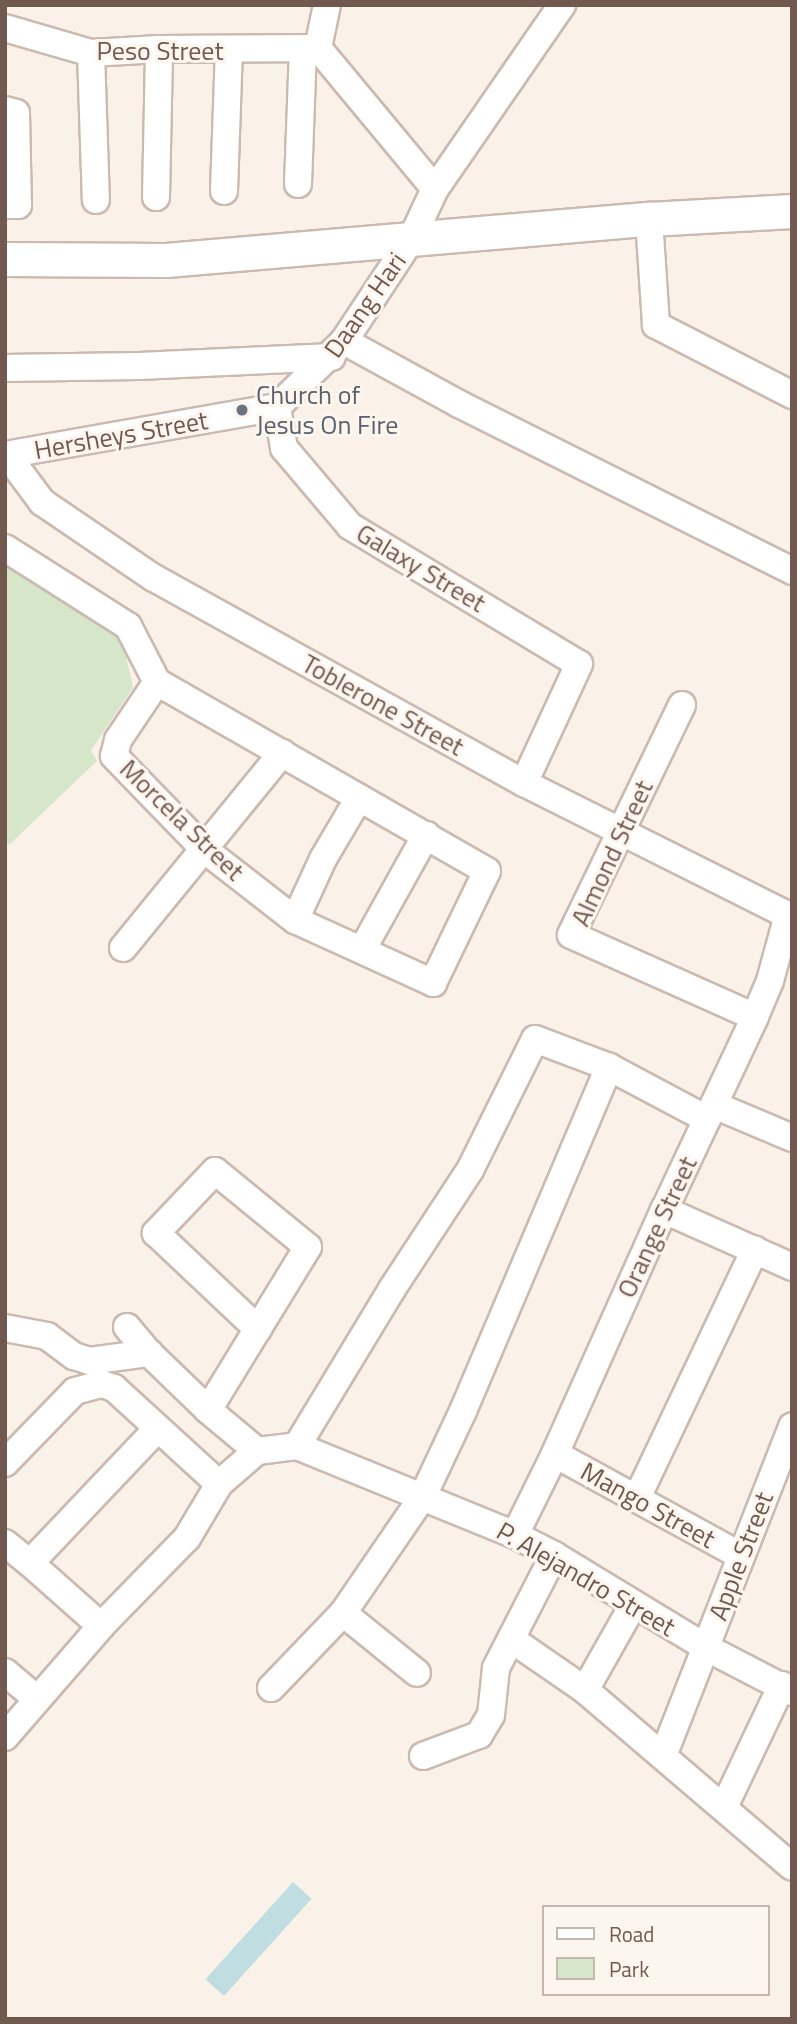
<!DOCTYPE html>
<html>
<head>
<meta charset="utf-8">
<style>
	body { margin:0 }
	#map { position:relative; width:797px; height:2024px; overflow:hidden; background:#faf2e9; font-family:"Titillium Web",sans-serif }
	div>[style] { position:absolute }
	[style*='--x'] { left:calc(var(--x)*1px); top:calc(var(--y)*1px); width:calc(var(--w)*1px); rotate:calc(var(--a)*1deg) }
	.green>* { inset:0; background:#d6e6c9 }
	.water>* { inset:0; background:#c0dee1; transform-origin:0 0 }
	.roads { filter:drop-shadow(2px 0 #cabab0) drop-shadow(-2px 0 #cabab0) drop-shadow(0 2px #cabab0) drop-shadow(0 -2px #cabab0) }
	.minor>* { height:26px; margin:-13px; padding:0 13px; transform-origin:13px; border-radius:13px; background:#fff }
	.tertiary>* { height:33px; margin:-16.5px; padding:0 16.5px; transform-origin:16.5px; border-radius:16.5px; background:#fff }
	.dots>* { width:19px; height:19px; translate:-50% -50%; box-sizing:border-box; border:4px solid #fdf6ef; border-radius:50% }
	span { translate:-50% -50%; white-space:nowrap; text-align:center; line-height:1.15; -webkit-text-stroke:6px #fdf6ef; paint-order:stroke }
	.street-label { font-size:26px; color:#715950 }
	.worship-label { font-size:26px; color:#5b616d }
	.left { translate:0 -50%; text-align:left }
	.frame { position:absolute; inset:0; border:7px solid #715950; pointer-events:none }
	.legend { position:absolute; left:542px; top:1905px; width:228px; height:91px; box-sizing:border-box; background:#fdf6ef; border:2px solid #c5b7af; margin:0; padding:9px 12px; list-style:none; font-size:21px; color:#715950 }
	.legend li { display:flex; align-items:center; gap:14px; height:35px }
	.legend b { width:35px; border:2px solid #c5b7af }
</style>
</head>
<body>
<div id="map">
	<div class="green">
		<i style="clip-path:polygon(5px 554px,121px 633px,133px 688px,91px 750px,97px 761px,10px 844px,5px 843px)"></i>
	</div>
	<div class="water">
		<i style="left:293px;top:1882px;width:25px;height:131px;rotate:42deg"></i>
	</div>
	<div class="roads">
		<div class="minor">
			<i style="--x:5;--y:28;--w:90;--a:16.2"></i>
			<i style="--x:91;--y:53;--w:68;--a:-3.4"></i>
			<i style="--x:159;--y:49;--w:159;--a:-0.4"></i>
			<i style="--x:318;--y:48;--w:183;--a:50.3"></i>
			<i style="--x:318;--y:48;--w:44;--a:-78.2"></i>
			<i style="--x:91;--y:53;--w:147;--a:88.1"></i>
			<i style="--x:5;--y:110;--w:11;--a:15"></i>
			<i style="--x:16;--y:113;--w:92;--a:88.8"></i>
			<i style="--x:18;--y:205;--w:13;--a:180"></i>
			<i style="--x:298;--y:184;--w:134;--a:-87.9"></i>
			<i style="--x:224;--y:191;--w:140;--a:-88"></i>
			<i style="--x:156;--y:197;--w:148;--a:-88.8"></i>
			<i style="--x:649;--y:219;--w:106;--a:86.2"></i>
			<i style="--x:656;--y:325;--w:153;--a:27.2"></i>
			<i style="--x:344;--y:341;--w:131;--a:28.7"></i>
			<i style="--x:459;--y:404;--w:373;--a:26.6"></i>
			<i style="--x:5;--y:368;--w:134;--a:-0.9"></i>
			<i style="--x:139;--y:366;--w:193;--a:-2.7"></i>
			<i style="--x:277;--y:407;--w:42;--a:80.3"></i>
			<i style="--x:284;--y:448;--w:102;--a:49.8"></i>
			<i style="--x:350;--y:526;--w:267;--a:31.1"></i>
			<i style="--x:579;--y:664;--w:131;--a:114.8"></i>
			<i style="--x:277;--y:407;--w:94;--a:-44.6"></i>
			<i style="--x:344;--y:341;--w:123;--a:-56.6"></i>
			<i style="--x:412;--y:238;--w:54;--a:-64.9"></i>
			<i style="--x:435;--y:189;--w:224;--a:-55.4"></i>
			<i style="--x:5;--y:455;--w:276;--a:-10"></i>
			<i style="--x:7;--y:455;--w:59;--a:53.3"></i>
			<i style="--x:42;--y:502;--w:135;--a:34.2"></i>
			<i style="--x:154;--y:578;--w:423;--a:29"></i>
			<i style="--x:524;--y:783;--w:295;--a:26.6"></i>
			<i style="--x:788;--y:915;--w:68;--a:105.3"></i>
			<i style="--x:770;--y:981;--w:39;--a:113"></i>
			<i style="--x:755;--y:1017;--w:213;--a:115.2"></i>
			<i style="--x:664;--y:1210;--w:267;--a:114.1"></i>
			<i style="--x:555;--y:1454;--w:90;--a:116.3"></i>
			<i style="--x:5;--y:548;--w:146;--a:32.4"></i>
			<i style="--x:128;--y:626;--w:63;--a:62.6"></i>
			<i style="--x:157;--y:682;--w:70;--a:123.9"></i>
			<i style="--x:118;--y:740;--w:16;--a:104"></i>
			<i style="--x:114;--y:756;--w:131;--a:45.9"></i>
			<i style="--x:205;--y:850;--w:114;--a:37.9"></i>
			<i style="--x:295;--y:920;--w:152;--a:24.5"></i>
			<i style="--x:433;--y:983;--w:124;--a:-64.3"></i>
			<i style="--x:487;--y:871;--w:380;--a:-150.2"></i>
			<i style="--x:682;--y:705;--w:255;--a:115.8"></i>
			<i style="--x:571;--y:935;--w:201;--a:24"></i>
			<i style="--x:295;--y:920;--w:67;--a:-65.3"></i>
			<i style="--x:323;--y:859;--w:71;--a:-59.5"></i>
			<i style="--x:123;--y:948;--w:252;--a:-50.8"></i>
			<i style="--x:362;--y:950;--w:132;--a:-60.9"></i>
			<i style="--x:714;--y:1105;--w:85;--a:22.9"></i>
			<i style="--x:664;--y:1210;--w:140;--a:24"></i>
			<i style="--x:127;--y:1327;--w:34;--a:50"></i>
			<i style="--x:149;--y:1353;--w:82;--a:44"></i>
			<i style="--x:208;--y:1410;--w:64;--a:39.9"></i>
			<i style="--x:257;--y:1451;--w:40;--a:-7.1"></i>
			<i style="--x:297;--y:1446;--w:235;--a:22.2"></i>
			<i style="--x:515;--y:1535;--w:44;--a:27.1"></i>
			<i style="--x:554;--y:1555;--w:179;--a:31.3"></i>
			<i style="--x:707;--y:1648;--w:96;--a:27.4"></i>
			<i style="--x:5;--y:1328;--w:43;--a:10.8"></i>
			<i style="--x:47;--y:1336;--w:34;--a:37"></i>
			<i style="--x:74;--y:1356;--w:16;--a:18"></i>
			<i style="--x:89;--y:1361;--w:61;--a:-7.6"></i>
			<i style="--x:208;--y:1410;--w:191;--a:-58.5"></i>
			<i style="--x:308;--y:1247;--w:120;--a:-140.7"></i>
			<i style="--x:215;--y:1171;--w:86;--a:133.6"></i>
			<i style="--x:156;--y:1233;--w:140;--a:43.3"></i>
			<i style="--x:297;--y:1446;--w:184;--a:-58.8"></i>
			<i style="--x:392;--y:1289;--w:142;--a:-56.8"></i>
			<i style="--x:470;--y:1170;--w:146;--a:-63.6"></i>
			<i style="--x:535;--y:1039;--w:79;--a:20.7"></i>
			<i style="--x:609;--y:1067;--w:111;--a:28"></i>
			<i style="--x:555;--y:1454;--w:212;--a:28.7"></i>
			<i style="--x:5;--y:1463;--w:100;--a:-45.8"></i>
			<i style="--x:75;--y:1391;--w:28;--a:-15"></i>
			<i style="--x:102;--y:1384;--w:13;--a:18"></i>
			<i style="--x:114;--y:1388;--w:142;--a:42.4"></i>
			<i style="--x:637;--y:1498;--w:275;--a:-64.6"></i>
			<i style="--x:5;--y:1543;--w:32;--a:39"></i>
			<i style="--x:343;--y:1613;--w:95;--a:39"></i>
			<i style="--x:101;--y:1626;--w:95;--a:-138.4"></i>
			<i style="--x:30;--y:1563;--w:185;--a:-46.5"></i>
			<i style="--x:511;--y:1639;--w:90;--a:34.6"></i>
			<i style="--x:585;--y:1690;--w:272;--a:40.5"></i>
			<i style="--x:5;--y:1672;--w:42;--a:40.2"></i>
			<i style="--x:271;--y:1688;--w:104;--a:-46.2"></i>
			<i style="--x:343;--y:1613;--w:142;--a:-55.6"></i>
			<i style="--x:423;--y:1496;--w:94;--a:-64.8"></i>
			<i style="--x:463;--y:1411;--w:374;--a:-67"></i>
			<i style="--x:585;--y:1690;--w:98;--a:-60.5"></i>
			<i style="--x:5;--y:1737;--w:147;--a:-49.1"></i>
			<i style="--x:101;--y:1626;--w:123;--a:-45.7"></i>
			<i style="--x:187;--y:1538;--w:63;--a:-59.3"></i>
			<i style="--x:219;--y:1484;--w:50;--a:-41"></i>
			<i style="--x:423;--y:1756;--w:60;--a:-20.6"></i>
			<i style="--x:479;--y:1735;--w:23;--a:-59"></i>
			<i style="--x:491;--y:1715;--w:47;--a:-83.9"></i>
			<i style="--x:496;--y:1668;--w:127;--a:-62.8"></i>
			<i style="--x:663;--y:1756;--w:354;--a:-68.6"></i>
			<i style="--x:724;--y:1807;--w:135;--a:-64.6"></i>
		</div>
		<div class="tertiary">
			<i style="--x:5;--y:259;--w:161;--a:0.4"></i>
			<i style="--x:166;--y:260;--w:485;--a:-4.9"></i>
			<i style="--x:649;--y:219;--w:143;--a:-3.2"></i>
		</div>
	</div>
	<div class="dots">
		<i style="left:242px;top:410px;background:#6b7280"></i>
	</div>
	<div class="street-label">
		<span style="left:160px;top:51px">Peso Street</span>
		<span style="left:365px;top:305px;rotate:-55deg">Daang Hari</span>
		<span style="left:121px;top:435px;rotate:-10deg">Hersheys Street</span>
		<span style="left:421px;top:568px;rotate:31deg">Galaxy Street</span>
		<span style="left:383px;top:705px;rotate:29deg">Toblerone Street</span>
		<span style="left:182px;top:820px;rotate:44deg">Morcela Street</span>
		<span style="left:612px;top:853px;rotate:-65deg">Almond Street</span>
		<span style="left:657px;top:1227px;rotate:-65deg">Orange Street</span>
		<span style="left:648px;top:1505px;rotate:29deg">Mango Street</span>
		<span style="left:741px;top:1556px;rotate:-69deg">Apple Street</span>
		<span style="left:586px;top:1579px;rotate:30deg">P. Alejandro Street</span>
	</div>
	<div class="worship-label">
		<span class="left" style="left:256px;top:410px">Church of<br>Jesus On Fire</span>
	</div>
	<div class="frame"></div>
	<ul class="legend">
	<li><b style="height:9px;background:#fff"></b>Road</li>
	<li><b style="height:19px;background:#d6e6c9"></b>Park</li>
	</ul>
</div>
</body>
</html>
